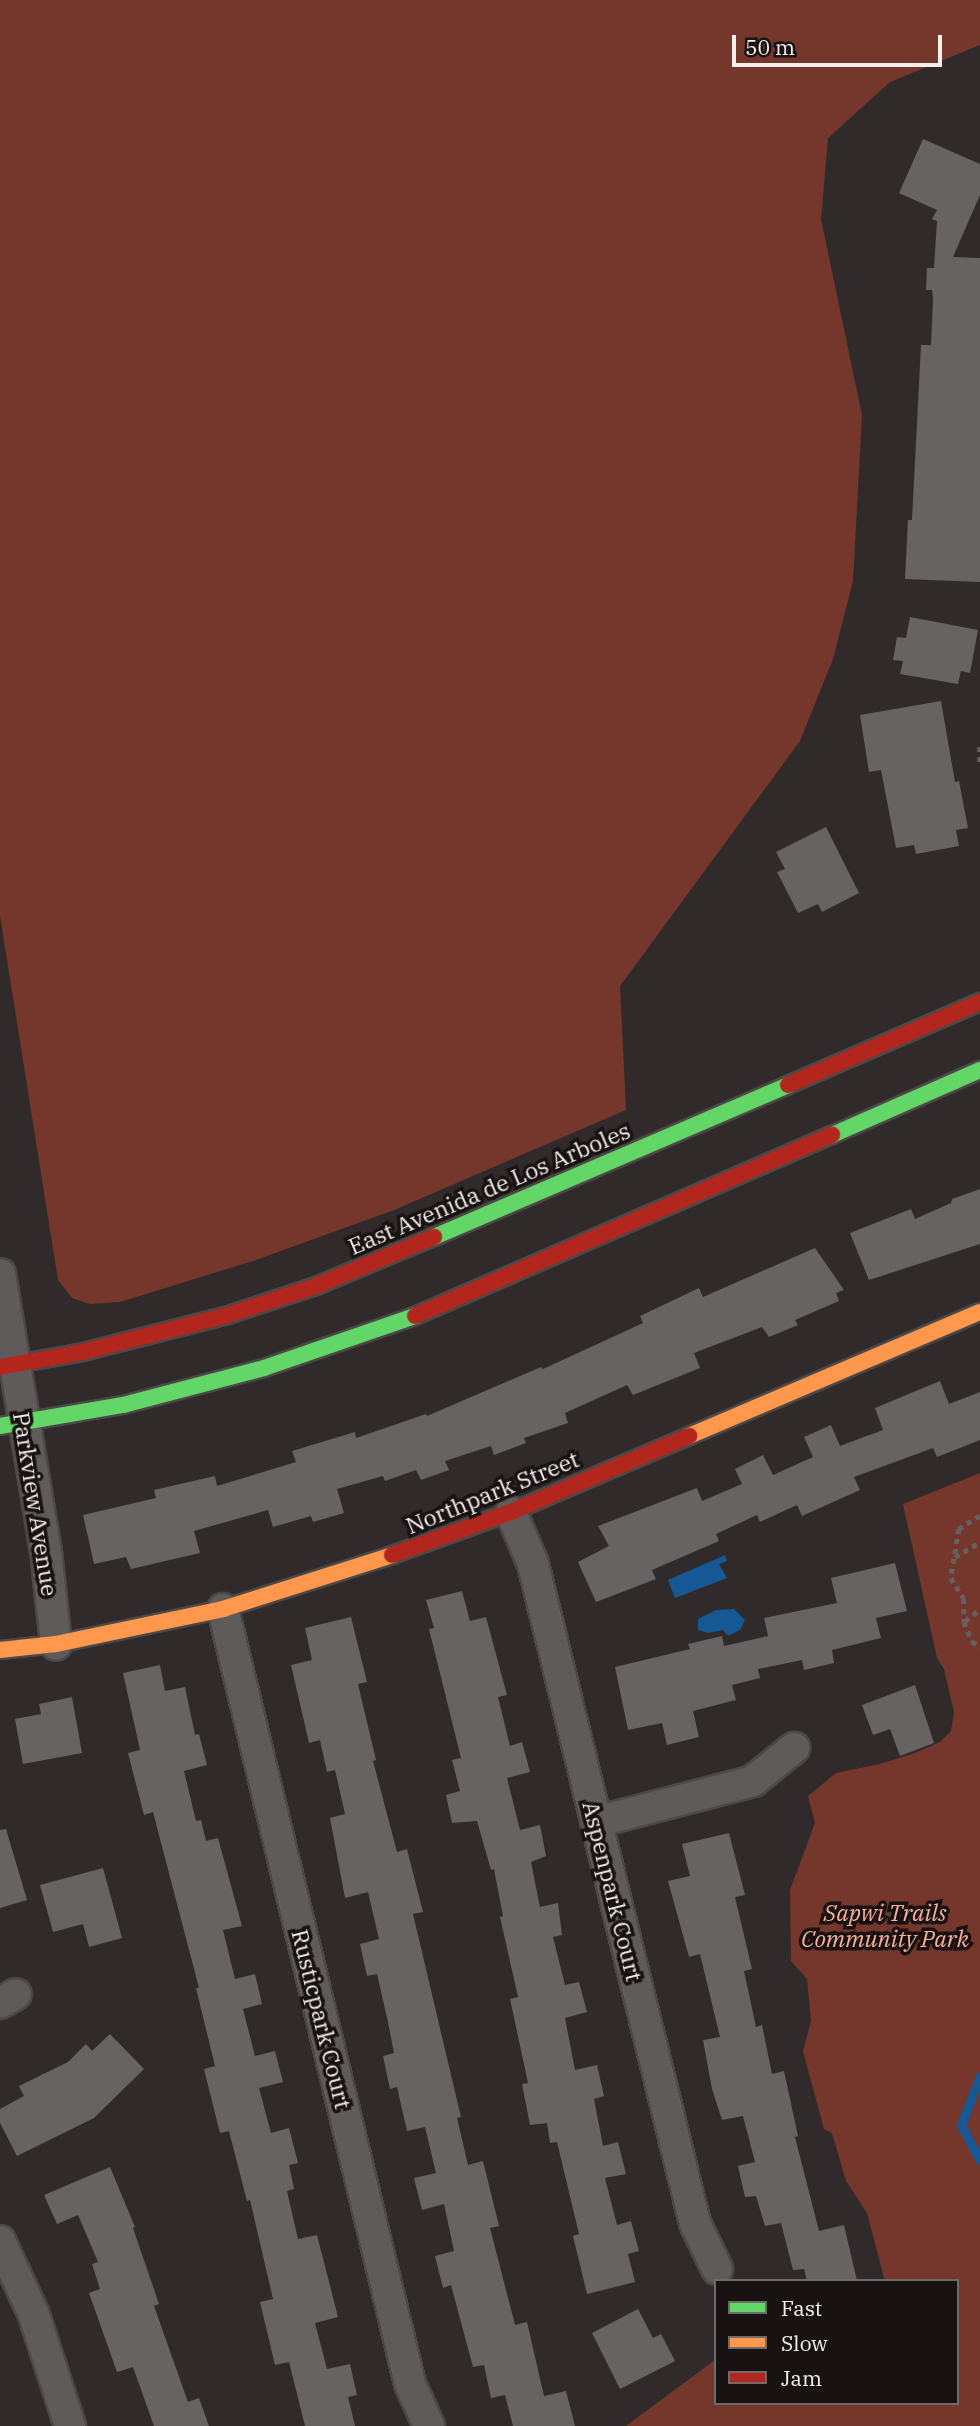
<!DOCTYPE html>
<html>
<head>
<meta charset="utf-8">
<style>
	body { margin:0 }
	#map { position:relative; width:980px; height:2426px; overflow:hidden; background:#302b2a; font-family:"IBM Plex Serif",serif }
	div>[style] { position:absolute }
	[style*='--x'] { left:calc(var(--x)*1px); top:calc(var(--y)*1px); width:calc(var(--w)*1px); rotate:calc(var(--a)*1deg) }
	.green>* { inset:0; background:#75372b }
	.water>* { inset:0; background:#155894 }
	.stream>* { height:9px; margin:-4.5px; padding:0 4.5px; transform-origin:4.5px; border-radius:4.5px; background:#155894 }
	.building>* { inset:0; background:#676362 }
	.path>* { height:4.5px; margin-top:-2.25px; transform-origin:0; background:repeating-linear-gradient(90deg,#666160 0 5px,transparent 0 10px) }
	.roads { filter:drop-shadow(2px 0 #4c4847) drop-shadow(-2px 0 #4c4847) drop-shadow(0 2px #4c4847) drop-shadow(0 -2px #4c4847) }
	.street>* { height:30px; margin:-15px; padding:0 15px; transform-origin:15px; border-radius:15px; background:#5f5b5a }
	.fast>* { height:16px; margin:-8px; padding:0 8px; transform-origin:8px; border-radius:8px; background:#63d668 }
	.slow>* { height:16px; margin:-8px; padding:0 8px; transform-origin:8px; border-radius:8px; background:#ff974d }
	.jam>* { height:16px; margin:-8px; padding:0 8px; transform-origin:8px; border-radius:8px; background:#b3261e }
	span { translate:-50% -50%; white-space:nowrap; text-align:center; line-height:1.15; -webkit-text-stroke:7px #181312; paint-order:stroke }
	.street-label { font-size:23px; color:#f4eeec }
	.park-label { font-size:23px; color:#faae9d; font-style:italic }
	.legend { position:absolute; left:714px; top:2279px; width:245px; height:126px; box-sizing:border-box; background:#181312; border:2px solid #706b69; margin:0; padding:9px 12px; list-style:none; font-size:21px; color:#f4eeec }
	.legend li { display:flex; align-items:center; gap:14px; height:35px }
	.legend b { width:35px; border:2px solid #706b69 }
	.scale { position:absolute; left:732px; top:35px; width:210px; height:32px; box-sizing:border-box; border:4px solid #f4eeec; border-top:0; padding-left:9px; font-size:21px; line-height:24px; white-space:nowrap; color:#f4eeec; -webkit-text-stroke:5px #181312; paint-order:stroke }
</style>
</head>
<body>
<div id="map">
	<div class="green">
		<i style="clip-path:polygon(0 0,980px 0,980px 45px,890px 82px,828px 138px,821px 219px,862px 415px,853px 581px,833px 659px,800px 741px,620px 986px,626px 1110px,394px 1210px,256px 1260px,120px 1302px,90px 1304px,72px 1298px,58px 1280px,0 916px)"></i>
		<i style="clip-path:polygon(980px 1473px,980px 2426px,626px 2426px,715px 2360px,716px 2329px,716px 2403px,957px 2403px,957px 2281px,885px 2281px,867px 2213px,846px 2181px,832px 2133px,824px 2129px,803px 2051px,811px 2021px,807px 1979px,791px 1961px,790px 1890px,815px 1823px,808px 1796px,836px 1773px,880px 1764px,915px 1753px,940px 1742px,951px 1731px,954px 1712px,944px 1669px,937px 1658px,903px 1504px)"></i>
	</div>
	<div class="water">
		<i style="clip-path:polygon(725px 1555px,727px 1561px,719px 1564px,727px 1578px,675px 1598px,668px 1580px)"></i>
		<i style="clip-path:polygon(734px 1609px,745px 1620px,740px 1630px,728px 1636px,723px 1630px,709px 1633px,698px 1630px,698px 1619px,716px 1610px)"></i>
	</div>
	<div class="stream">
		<i style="--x:980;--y:2076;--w:53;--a:111.2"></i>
		<i style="--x:961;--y:2125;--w:40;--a:62"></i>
	</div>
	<div class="building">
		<i style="clip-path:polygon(923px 139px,980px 164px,980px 195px,953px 257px,980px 258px,980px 582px,905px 579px,908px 520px,912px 520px,921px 345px,931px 345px,933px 298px,932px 290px,926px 290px,927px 268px,934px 268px,937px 221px,932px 219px,937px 210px,899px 193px)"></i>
		<i style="clip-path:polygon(910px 617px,978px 630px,970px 673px,961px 671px,958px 684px,900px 674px,903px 661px,893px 660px,897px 637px,906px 638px)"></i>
		<i style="clip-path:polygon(941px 701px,955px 782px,959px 781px,968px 828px,956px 830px,959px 846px,916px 854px,914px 845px,896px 848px,881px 770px,869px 772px,860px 715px)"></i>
		<i style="clip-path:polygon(826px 827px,859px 893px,822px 912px,818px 904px,798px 913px,777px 872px,785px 869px,776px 852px)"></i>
		<i style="clip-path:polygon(980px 1189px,980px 1244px,869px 1280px,850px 1233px,911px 1209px,915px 1219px,951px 1203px,952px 1199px)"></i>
		<i style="clip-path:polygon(815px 1248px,844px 1290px,836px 1293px,839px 1301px,795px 1320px,798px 1325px,769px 1337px,762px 1327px,694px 1353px,700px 1368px,633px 1395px,627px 1385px,565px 1413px,568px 1423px,524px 1438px,526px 1443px,494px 1455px,491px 1446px,445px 1461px,449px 1470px,421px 1480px,416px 1470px,385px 1481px,383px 1476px,337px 1489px,344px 1513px,313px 1522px,311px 1516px,273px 1527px,268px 1510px,194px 1531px,200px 1553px,131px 1569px,126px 1557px,94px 1564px,83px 1515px,156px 1498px,154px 1490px,215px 1476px,217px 1486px,296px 1462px,292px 1451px,355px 1432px,356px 1438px,426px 1414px,427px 1416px,541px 1367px,543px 1369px,643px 1323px,640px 1316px,699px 1288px,703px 1297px)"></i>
		<i style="clip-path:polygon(940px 1381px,949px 1404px,980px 1392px,980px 1440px,937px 1457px,933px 1448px,854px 1477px,860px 1490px,802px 1516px,797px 1505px,760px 1522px,757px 1515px,716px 1534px,719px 1541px,652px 1570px,656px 1579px,596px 1602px,578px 1562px,609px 1546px,598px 1526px,697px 1488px,702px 1501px,742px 1484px,735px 1469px,763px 1455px,773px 1475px,813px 1457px,804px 1437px,831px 1425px,840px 1446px,883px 1430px,875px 1408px)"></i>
		<i style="clip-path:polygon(895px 1563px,907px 1611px,876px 1618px,881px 1638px,832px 1650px,834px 1663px,804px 1670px,802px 1660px,758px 1669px,760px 1678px,732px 1685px,736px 1700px,693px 1711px,699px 1737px,667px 1745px,662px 1723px,628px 1730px,615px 1667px,690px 1649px,688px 1644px,722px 1636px,724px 1646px,768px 1636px,764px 1618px,837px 1603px,831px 1578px)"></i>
		<i style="clip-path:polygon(462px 1591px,470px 1621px,486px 1617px,507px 1695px,498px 1697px,510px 1746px,522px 1742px,530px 1772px,507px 1778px,520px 1830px,540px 1825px,546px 1856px,531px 1862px,540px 1907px,558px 1903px,562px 1935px,553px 1937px,565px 1985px,579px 1982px,587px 2012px,565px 2018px,575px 2070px,597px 2065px,604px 2096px,594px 2099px,603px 2146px,618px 2142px,626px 2174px,605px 2178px,617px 2225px,631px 2221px,639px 2251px,628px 2254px,635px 2282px,587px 2294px,573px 2236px,579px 2234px,557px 2142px,550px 2143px,547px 2123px,530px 2125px,522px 2084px,528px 2083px,510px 1999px,518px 1997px,500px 1917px,503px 1916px,494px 1869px,491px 1870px,477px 1821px,452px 1823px,446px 1795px,460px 1791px,452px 1760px,461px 1758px,429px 1629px,434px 1628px,426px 1600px)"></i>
		<i style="clip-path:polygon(351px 1617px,367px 1682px,358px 1684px,376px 1760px,373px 1761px,397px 1852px,407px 1849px,423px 1912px,413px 1914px,461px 2117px,457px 2118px,468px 2165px,483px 2161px,499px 2226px,490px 2228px,515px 2325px,527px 2322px,544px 2396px,566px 2391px,575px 2426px,513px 2426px,505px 2395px,491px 2398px,484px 2365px,473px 2367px,451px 2285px,443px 2288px,435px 2256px,454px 2251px,444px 2204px,422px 2210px,414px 2178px,436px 2173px,425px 2127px,407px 2131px,397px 2087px,390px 2089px,383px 2056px,394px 2053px,388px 2022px,377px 1974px,367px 1976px,360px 1944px,379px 1939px,368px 1892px,345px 1898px,330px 1818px,345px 1814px,335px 1770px,327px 1772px,320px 1740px,309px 1743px,291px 1665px,312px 1660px,305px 1628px)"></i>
		<i style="clip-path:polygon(160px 1665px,165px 1691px,185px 1687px,195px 1735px,199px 1734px,207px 1765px,184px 1771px,196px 1821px,201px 1820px,206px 1841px,218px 1838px,242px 1926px,223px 1930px,235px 1979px,255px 1974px,262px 2004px,243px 2009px,255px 2056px,275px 2051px,283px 2082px,259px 2088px,271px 2133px,289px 2128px,298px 2163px,289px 2165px,294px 2189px,287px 2191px,298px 2239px,317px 2235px,338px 2317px,315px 2323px,327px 2369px,350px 2364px,357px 2395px,348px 2397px,355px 2426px,305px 2426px,289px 2362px,275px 2365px,260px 2302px,273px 2299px,250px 2200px,247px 2201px,229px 2131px,220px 2133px,204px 2069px,215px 2066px,196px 1988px,199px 1988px,153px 1812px,144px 1815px,128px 1753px,140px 1750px,123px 1673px)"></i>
		<i style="clip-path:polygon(915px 1685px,934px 1743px,900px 1756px,890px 1729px,873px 1735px,862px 1705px)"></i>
		<i style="clip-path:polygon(72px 1697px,82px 1753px,23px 1764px,15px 1719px,41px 1714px,39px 1704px)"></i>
		<i style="clip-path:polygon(6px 1829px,27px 1900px,0 1908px,0 1830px)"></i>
		<i style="clip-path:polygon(729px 1833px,745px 1895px,735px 1897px,752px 1969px,744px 1971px,756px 2027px,762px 2025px,772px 2074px,784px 2071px,798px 2136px,795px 2137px,819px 2231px,844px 2225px,857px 2281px,807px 2281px,804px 2269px,793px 2270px,781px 2223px,765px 2226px,756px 2196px,745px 2197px,738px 2166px,755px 2162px,743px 2116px,722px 2120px,712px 2089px,703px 2040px,720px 2037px,700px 1954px,689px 1957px,668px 1881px,690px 1876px,682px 1844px)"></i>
		<i style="clip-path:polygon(103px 1868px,122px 1938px,89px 1947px,83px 1924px,53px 1932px,40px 1885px)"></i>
		<i style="clip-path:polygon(110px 2034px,144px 2069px,94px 2118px,17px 2156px,0 2123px,0 2109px,24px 2096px,19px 2086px,68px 2062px,86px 2044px,92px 2051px)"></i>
		<i style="clip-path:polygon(110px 2167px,135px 2227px,133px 2228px,159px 2304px,154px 2306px,188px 2402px,199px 2398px,209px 2426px,154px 2426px,133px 2367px,117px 2372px,100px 2324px,89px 2293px,100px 2289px,92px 2264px,98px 2262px,78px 2215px,57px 2224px,44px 2195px)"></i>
		<i style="clip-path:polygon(638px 2309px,653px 2338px,661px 2334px,675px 2361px,620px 2389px,592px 2333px)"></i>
	</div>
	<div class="path">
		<i style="--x:980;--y:747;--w:19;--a:90"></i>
		<i style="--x:980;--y:1516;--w:25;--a:148"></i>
		<i style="--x:959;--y:1529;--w:50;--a:99.3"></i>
		<i style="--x:951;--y:1578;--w:25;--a:58"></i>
		<i style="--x:964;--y:1599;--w:23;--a:90"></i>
		<i style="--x:964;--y:1622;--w:21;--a:67"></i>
		<i style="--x:972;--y:1641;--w:10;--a:37"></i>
		<i style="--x:955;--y:1557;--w:29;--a:-31"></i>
		<i style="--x:965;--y:1621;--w:19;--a:-39"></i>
	</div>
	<div class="roads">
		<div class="street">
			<i style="--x:0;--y:1274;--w:281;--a:80.6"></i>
			<i style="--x:46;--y:1551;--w:94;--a:83.9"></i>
			<i style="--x:511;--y:1512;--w:56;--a:67.1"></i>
			<i style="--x:533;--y:1564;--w:679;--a:76.19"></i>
			<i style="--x:695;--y:2223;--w:51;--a:64.4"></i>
			<i style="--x:223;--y:1609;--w:797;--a:76.43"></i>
			<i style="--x:410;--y:2384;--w:46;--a:65.7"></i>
			<i style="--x:596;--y:1822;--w:162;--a:-14.6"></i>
			<i style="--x:753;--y:1781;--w:53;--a:-38.8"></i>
			<i style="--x:0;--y:2003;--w:18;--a:-29"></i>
			<i style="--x:0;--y:2241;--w:81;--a:65.3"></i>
			<i style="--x:34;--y:2315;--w:117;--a:72"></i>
		</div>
		<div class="fast">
			<i style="--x:832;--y:1135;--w:162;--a:-23.7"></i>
			<i style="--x:434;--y:1237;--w:385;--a:-23.2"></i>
			<i style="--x:0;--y:1426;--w:125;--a:-9.7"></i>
			<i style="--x:123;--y:1405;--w:146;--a:-14.7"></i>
			<i style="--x:264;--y:1368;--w:160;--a:-19"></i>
		</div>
		<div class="slow">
			<i style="--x:689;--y:1436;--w:316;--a:-23.1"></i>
			<i style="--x:0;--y:1650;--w:56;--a:-6.1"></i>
			<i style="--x:56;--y:1644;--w:171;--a:-11.8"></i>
			<i style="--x:223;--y:1609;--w:177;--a:-17.7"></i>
		</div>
		<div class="jam">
			<i style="--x:788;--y:1085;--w:209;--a:-23.4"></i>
			<i style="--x:415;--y:1316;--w:455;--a:-23.5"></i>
			<i style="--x:0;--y:1367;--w:84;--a:-10.2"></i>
			<i style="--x:83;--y:1352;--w:150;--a:-14.3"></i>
			<i style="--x:228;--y:1315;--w:93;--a:-18.2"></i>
			<i style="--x:316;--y:1286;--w:128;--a:-22.6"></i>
			<i style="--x:392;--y:1555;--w:127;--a:-19.9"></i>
			<i style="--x:511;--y:1512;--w:194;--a:-23.1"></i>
		</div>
	</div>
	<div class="street-label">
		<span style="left:489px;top:1188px;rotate:-23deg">East Avenida de Los Arboles</span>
		<span style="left:492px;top:1492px;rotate:-22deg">Northpark Street</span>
		<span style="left:36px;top:1504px;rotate:81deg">Parkview Avenue</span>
		<span style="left:613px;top:1891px;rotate:76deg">Aspenpark Court</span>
		<span style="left:322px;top:2019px;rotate:76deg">Rusticpark Court</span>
	</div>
	<div class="park-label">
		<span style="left:885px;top:1925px">Sapwi Trails<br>Community Park</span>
	</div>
	<ul class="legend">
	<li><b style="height:9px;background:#63d668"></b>Fast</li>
	<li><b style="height:9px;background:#ff974d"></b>Slow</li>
	<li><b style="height:9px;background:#b3261e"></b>Jam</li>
	</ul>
	<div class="scale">50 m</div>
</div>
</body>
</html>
